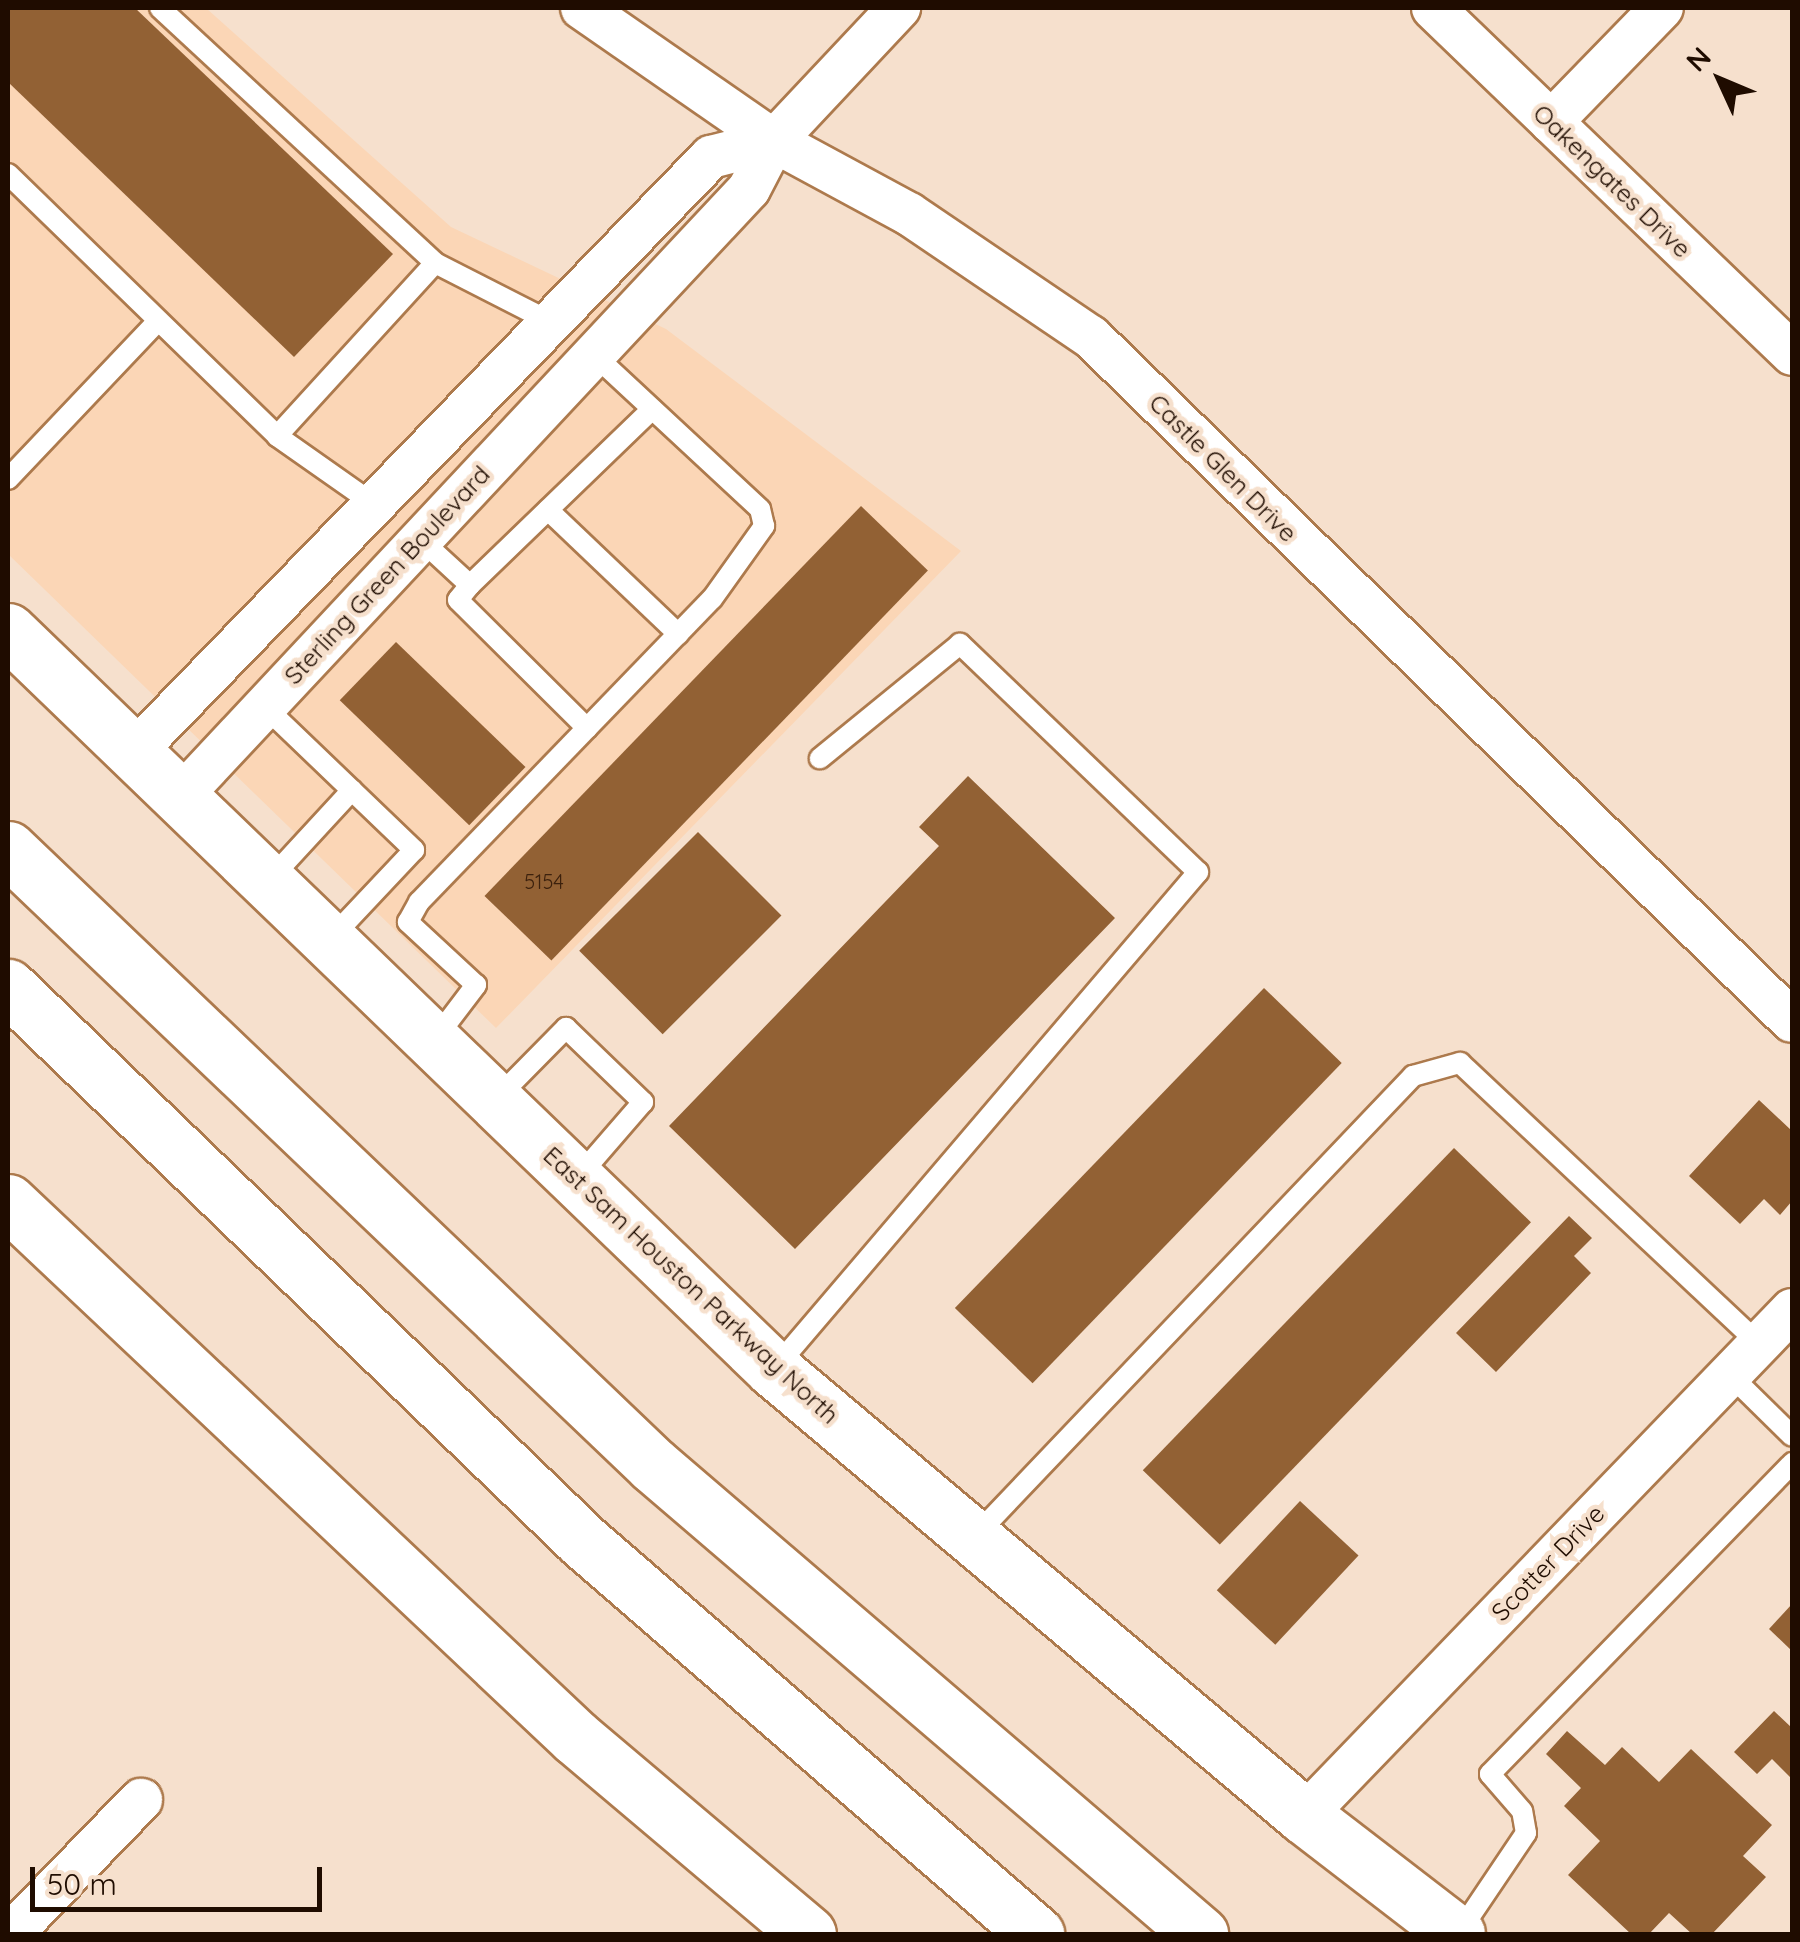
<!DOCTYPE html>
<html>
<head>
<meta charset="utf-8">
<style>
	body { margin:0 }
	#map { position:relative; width:1800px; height:1942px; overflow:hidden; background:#f6e0cd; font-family:Quicksand,sans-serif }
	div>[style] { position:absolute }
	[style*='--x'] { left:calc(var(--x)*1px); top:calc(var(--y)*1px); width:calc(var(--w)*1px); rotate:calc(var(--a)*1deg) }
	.built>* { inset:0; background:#fbd6b6 }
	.building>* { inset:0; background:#926134; transform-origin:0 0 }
	.roads { filter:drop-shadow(2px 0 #ad7a4d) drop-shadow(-2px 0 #ad7a4d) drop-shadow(0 2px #ad7a4d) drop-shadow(0 -2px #ad7a4d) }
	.lane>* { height:20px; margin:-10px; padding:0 10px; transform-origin:10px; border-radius:10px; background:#fff }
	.street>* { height:42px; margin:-21px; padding:0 21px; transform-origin:21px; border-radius:21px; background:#fff }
	.secondary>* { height:55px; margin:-27.5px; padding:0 27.5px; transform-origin:27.5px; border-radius:27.5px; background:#fff }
	.highway>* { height:55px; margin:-27.5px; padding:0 27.5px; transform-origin:27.5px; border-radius:27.5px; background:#fff }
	span { translate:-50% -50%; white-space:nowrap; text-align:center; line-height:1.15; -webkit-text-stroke:9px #f6e0cd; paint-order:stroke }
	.number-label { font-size:20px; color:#3c210d }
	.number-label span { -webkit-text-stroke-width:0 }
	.street-label { font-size:25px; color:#1f0c00 }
	.frame { position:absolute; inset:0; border:10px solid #1f0c00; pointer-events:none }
	.north { position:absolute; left:1670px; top:30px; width:100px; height:100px; -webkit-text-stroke:8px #f6e0cd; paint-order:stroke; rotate:314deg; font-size:28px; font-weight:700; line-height:40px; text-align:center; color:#1f0c00 }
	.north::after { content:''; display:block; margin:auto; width:35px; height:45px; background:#1f0c00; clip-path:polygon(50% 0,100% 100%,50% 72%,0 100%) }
	.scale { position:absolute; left:30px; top:1867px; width:292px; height:45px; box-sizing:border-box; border:5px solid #1f0c00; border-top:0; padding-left:12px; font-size:30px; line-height:35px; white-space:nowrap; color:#1f0c00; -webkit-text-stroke:8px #f6e0cd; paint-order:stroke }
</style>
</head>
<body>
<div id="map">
	<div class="built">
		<i style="clip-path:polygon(8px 8px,206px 8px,451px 227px,666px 329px,961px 551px,496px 1028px,8px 554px)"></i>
	</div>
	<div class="building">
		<i style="clip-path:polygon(8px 8px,135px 8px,393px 254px,294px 357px,8px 82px)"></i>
		<i style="left:861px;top:506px;width:93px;height:542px;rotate:44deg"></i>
		<i style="left:396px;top:642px;width:180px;height:81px;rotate:44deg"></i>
		<i style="clip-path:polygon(968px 776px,1115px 918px,795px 1249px,669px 1126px,939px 846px,919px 827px)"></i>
		<i style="left:698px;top:832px;width:118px;height:168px;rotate:45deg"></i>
		<i style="left:1264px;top:988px;width:108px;height:445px;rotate:44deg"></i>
		<i style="clip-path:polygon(1759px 1100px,1792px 1131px,1792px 1201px,1780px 1215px,1764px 1199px,1740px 1224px,1689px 1176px)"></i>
		<i style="left:1454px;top:1148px;width:107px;height:448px;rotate:44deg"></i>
		<i style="clip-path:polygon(1569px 1216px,1592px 1238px,1574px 1256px,1591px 1273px,1496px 1372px,1456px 1333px)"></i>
		<i style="left:1300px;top:1501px;width:80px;height:122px;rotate:43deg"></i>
		<i style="clip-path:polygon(1792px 1604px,1792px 1651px,1769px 1629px)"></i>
		<i style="clip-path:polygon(1774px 1711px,1792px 1728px,1792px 1779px,1772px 1759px,1757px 1774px,1734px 1752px)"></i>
		<i style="clip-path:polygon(1567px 1731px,1605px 1765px,1622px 1747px,1659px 1782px,1691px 1749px,1772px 1825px,1743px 1856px,1766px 1877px,1712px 1934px,1692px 1934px,1669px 1913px,1649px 1934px,1631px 1934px,1568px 1875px,1600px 1841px,1564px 1806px,1581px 1788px,1546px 1754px)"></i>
	</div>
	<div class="roads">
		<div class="lane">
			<i style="--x:160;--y:8;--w:375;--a:42.8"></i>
			<i style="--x:435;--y:263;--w:126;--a:27"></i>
			<i style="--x:8;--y:174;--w:376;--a:44.2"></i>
			<i style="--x:277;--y:436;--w:115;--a:35.1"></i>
			<i style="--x:277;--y:436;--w:234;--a:-47.6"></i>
			<i style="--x:8;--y:479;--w:218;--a:-46.5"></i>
			<i style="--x:548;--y:510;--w:180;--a:43.6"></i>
			<i style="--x:420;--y:539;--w:68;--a:42.6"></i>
			<i style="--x:470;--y:585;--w:19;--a:129"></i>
			<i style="--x:458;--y:600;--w:182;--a:44.8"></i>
			<i style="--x:470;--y:585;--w:253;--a:-44"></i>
			<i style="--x:264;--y:706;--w:208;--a:43.8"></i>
			<i style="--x:414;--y:850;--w:121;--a:133.3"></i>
			<i style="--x:270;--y:879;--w:121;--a:-47.3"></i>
			<i style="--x:435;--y:1039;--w:68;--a:-52.8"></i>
			<i style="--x:476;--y:985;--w:93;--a:-137.2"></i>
			<i style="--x:408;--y:922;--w:23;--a:-61"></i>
			<i style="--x:419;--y:902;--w:421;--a:-46"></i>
			<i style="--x:712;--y:599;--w:90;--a:-54.5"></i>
			<i style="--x:764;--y:526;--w:17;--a:-103"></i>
			<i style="--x:760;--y:509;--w:226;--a:-137.1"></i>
			<i style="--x:496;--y:1099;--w:100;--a:-45.4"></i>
			<i style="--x:566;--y:1028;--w:107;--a:43.9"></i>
			<i style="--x:643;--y:1102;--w:99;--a:130.9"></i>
			<i style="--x:775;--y:1368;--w:652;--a:-49.54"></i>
			<i style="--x:1198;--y:872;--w:330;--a:-136.2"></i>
			<i style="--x:960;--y:644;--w:181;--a:140.8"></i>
			<i style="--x:1729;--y:1374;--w:88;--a:44.5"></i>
			<i style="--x:976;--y:1535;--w:634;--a:-46.41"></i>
			<i style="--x:1413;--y:1076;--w:49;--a:-15.5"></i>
			<i style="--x:1460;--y:1063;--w:410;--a:43.2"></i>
			<i style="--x:1460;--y:1931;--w:118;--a:-56"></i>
			<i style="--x:1526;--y:1833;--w:22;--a:-100"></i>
			<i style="--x:1522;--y:1811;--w:49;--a:-130.9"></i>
			<i style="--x:1490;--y:1774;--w:434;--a:-45.8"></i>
		</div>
		<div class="street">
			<i style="--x:582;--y:8;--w:234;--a:34.7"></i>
			<i style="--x:774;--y:141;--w:153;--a:28.4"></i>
			<i style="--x:909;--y:214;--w:220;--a:34.1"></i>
			<i style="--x:1091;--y:337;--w:979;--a:44.3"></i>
			<i style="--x:1433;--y:8;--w:499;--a:43.9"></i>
			<i style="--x:1551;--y:122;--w:159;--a:-45.8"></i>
			<i style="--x:134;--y:752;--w:829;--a:-45.88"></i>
			<i style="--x:711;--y:157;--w:65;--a:-14.3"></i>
			<i style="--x:181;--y:796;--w:831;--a:-46.9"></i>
			<i style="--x:749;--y:189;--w:54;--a:-62.5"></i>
			<i style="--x:774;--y:141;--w:183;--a:-46.8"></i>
			<i style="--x:1304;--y:1816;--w:703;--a:-46.04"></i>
			<i style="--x:11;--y:1934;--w:187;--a:-45.9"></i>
		</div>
		<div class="secondary">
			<i style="--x:8;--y:631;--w:1063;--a:43.97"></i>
			<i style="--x:773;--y:1369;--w:694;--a:40.09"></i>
			<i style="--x:1304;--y:1816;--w:193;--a:37.6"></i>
			<i style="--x:8;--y:1202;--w:780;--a:43.34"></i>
			<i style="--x:575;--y:1737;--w:305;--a:40.2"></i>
		</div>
		<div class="highway">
			<i style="--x:8;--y:849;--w:892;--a:43.68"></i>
			<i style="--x:653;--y:1465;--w:721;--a:40.61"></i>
			<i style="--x:8;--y:987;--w:798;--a:43.93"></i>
			<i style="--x:583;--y:1541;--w:600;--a:40.94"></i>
		</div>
	</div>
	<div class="number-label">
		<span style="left:544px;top:881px">5154</span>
	</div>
	<div class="street-label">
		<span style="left:1612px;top:181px;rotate:44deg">Oakengates Drive</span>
		<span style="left:1223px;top:468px;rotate:45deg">Castle Glen Drive</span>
		<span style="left:387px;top:575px;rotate:-47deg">Sterling Green Boulevard</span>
		<span style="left:691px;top:1285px;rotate:43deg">East Sam Houston Parkway North</span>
		<span style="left:1548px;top:1563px;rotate:-46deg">Scotter Drive</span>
	</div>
	<div class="frame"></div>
	<div class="north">N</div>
	<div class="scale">50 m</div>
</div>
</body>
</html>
